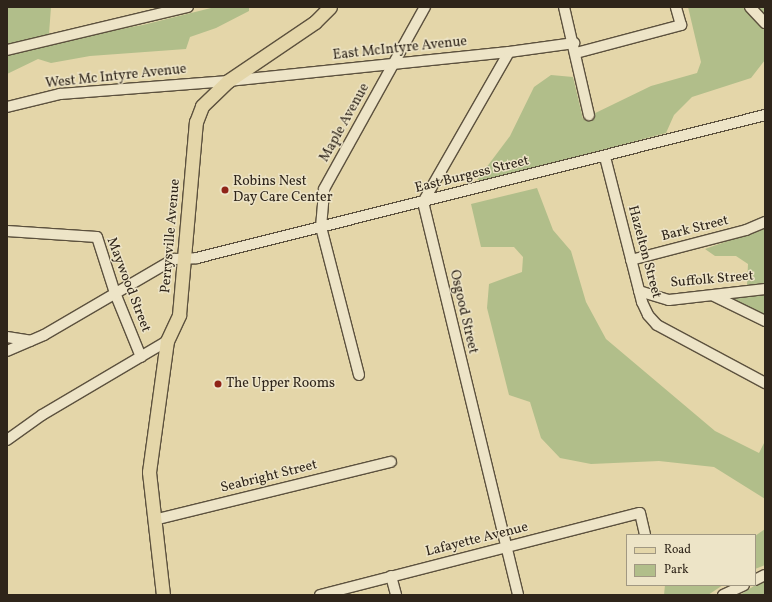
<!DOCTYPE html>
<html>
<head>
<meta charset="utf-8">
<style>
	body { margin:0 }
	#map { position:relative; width:772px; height:602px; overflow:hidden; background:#e4d6a9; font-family:Vollkorn,serif }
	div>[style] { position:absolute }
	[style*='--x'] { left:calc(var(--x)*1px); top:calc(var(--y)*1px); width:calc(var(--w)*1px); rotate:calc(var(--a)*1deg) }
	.green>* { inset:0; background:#b1be8a }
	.roads { filter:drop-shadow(1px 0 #5c513e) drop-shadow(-1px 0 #5c513e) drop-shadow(0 1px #5c513e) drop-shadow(0 -1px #5c513e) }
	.minor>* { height:10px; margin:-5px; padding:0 5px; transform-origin:5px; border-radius:5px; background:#ede4c7 }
	.major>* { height:13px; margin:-6.5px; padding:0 6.5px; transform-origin:6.5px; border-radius:6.5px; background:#e4d6a9 }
	.dots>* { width:11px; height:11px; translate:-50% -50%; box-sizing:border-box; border:2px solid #ede4c7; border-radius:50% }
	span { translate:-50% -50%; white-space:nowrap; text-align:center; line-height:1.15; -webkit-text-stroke:3px #ede4c7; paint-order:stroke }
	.street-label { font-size:14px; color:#2f251a }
	.poi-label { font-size:14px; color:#2f251a }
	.left { translate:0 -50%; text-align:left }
	.frame { position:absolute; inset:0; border:8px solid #2f251a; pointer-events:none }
	.legend { position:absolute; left:626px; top:534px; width:130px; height:52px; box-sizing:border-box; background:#ede4c7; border:1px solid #a19882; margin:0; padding:5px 7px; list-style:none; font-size:12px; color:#2f251a }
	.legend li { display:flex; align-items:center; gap:8px; height:20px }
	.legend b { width:20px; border:1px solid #a19882 }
</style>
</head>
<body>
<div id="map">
	<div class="green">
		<i style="clip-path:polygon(7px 7px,51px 7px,49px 34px,54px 40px,143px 25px,215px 7px,249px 7px,249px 11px,216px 28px,190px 37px,186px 49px,90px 56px,51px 63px,38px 59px,7px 74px)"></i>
		<i style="clip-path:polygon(688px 7px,765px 7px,765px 60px,751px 78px,692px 97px,674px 115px,666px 133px,488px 180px,477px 180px,510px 136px,534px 87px,551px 75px,573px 77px,583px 119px,651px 86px,697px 73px,701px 62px)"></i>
		<i style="clip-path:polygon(537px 188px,553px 230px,571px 251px,586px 302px,606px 339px,715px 431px,759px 453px,765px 441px,765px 499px,714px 467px,659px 461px,591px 464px,560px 458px,541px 438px,530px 402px,509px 395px,487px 308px,489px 284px,522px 272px,523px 257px,514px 247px,481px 247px,471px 204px)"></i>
		<i style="clip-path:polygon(765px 228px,765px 283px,747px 285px,748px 264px,736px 256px,715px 256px,705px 249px)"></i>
		<i style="clip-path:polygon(765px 292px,765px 316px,738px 304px,733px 296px)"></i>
		<i style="clip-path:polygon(765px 529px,765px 565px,755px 569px,755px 536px)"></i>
		<i style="clip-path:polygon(765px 580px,765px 595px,740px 595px,760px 582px)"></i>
		<i style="clip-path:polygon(665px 585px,723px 585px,708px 595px,664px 595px)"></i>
	</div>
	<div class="roads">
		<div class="minor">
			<i style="--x:564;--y:7;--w:111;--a:77"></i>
			<i style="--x:750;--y:7;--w:22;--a:47"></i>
			<i style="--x:7;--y:50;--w:186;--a:-13.4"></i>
			<i style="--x:509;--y:52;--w:173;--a:119.8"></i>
			<i style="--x:423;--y:202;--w:404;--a:76.4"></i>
			<i style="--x:576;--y:53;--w:109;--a:-14.9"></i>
			<i style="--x:681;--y:25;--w:19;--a:-106"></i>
			<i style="--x:7;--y:107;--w:55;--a:-13.8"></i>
			<i style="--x:60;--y:94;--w:169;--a:-4.4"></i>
			<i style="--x:228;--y:81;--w:282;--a:-5.9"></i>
			<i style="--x:509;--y:52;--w:66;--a:-7.9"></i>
			<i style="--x:605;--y:157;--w:150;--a:75.7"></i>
			<i style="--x:642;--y:302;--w:14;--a:65"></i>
			<i style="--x:648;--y:315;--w:13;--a:48"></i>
			<i style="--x:657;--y:325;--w:123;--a:28.2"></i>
			<i style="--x:7;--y:231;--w:90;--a:3.8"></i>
			<i style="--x:97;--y:237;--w:59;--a:72.2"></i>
			<i style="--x:115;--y:293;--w:69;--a:67.9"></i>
			<i style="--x:631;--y:260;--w:119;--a:-14.6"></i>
			<i style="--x:746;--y:230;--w:21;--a:-23"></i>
			<i style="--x:639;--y:291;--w:31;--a:17"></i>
			<i style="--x:669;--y:300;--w:97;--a:-6.5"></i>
			<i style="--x:714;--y:296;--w:57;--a:26.1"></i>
			<i style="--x:7;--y:337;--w:24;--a:9"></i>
			<i style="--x:7;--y:351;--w:40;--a:-23.4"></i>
			<i style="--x:44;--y:335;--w:151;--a:-30.3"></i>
			<i style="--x:174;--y:259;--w:23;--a:-2"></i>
			<i style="--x:197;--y:258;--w:586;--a:-14.13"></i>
			<i style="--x:359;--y:375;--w:153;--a:-104.4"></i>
			<i style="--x:321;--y:227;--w:38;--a:-85"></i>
			<i style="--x:324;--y:189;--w:208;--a:-61"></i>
			<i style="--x:7;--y:440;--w:43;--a:-35.5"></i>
			<i style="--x:42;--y:415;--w:145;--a:-30.6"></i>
			<i style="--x:154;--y:520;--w:244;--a:-13.8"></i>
			<i style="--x:391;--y:576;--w:20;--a:75"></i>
			<i style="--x:755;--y:580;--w:11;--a:-27"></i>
			<i style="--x:320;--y:595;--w:330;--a:-14.4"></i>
			<i style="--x:640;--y:513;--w:23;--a:77"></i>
			<i style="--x:723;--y:595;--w:23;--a:-25"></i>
		</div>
		<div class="major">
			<i style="--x:163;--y:595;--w:124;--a:-96.5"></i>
			<i style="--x:149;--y:472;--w:132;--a:-82.2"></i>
			<i style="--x:167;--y:341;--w:29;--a:-65"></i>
			<i style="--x:179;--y:315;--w:194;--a:-85"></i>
			<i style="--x:196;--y:122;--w:17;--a:-69"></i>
			<i style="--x:202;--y:106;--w:36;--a:-44"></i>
			<i style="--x:228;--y:81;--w:105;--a:-34.1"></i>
			<i style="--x:315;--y:22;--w:21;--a:-45"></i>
		</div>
	</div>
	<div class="dots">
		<i style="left:225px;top:190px;background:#8f2418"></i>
		<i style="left:218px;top:384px;background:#8f2418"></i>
	</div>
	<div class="street-label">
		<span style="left:400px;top:49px;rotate:-6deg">East McIntyre Avenue</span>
		<span style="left:116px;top:77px;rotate:-6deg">West Mc Intyre Avenue</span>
		<span style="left:345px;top:123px;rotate:-61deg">Maple Avenue</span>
		<span style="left:472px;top:175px;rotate:-14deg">East Burgess Street</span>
		<span style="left:695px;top:229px;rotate:-14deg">Bark Street</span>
		<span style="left:171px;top:236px;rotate:-85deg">Perrysville Avenue</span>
		<span style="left:644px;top:252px;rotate:75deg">Hazelton Street</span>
		<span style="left:712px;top:280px;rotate:-5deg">Suffolk Street</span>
		<span style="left:128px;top:285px;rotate:69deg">Maywood Street</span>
		<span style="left:463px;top:312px;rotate:77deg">Osgood Street</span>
		<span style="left:269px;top:477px;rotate:-14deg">Seabright Street</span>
		<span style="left:477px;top:540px;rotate:-14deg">Lafayette Avenue</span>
	</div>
	<div class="poi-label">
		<span class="left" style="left:233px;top:190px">Robins Nest<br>Day Care Center</span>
		<span class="left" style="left:226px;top:384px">The Upper Rooms</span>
	</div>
	<div class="frame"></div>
	<ul class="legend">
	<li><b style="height:5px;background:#e4d6a9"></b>Road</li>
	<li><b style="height:11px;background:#b1be8a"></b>Park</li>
	</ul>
</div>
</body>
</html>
